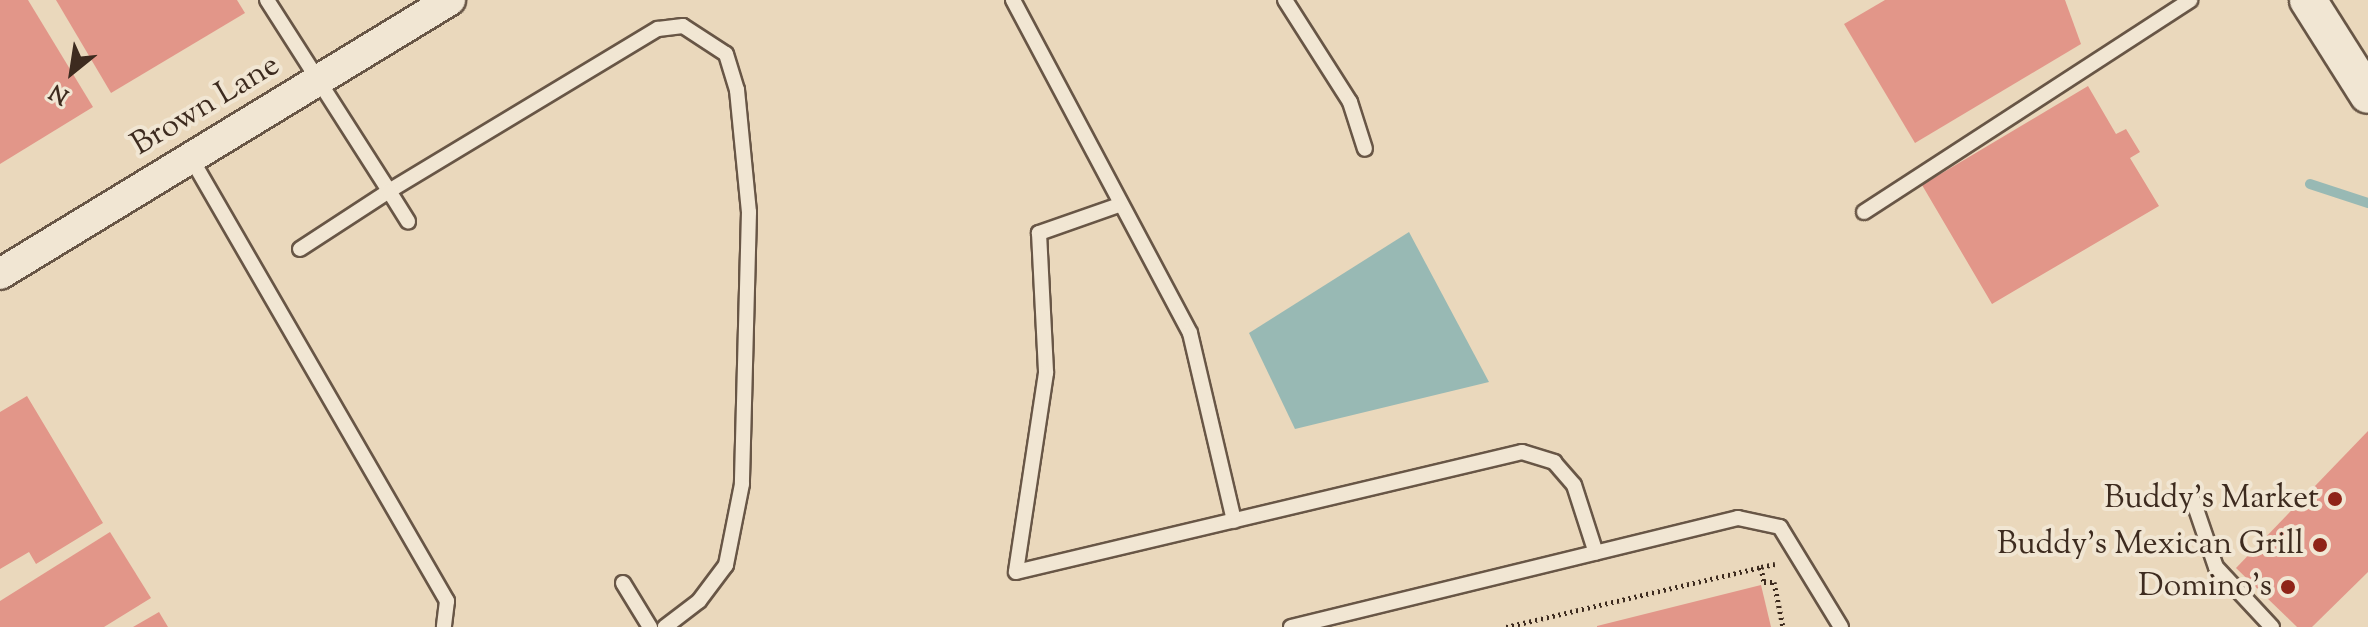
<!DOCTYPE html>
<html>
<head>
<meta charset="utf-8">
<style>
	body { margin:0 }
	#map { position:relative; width:2368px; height:627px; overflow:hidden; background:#ead8bc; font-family:"Sorts Mill Goudy",serif }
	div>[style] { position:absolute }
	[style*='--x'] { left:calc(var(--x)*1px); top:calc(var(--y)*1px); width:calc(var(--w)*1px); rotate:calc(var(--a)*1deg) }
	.water>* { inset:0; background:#98b9b4 }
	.stream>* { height:10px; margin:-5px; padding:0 5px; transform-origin:5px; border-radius:5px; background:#98b9b4 }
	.building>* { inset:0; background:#e29689 }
	.path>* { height:5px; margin-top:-2.5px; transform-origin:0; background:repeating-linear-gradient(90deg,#3d2b1f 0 2px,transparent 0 6px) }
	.roads { filter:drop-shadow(2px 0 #685646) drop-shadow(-2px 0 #685646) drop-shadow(0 2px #685646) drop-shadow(0 -2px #685646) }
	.service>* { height:14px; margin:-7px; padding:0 7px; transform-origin:7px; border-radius:7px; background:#f1e6d3 }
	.minor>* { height:30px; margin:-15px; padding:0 15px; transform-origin:15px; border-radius:15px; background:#f1e6d3 }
	.tertiary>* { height:36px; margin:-18px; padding:0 18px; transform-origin:18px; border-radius:18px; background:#f1e6d3 }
	.dots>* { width:22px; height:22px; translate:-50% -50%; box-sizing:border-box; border:4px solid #f1e6d3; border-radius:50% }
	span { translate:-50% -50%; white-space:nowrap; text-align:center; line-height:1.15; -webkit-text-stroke:8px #f1e6d3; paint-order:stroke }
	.street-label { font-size:32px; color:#3d2b1f }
	.poi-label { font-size:32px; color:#3d2b1f }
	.right { translate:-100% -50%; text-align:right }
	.north { position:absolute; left:32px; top:32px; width:80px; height:80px; -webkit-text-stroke:6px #f1e6d3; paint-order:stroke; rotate:210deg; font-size:22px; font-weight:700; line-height:32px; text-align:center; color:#3d2b1f }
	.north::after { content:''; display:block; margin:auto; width:28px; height:36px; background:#3d2b1f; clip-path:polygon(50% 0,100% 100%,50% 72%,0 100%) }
</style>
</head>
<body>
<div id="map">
	<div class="water">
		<i style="clip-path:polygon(1409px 232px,1489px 382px,1295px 429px,1249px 333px)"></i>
	</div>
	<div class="stream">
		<i style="--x:2310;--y:184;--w:61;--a:18.1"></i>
	</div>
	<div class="building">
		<i style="clip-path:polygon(0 0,28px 0,93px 107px,0 164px)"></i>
		<i style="clip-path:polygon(56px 0,237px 0,245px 13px,111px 93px)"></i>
		<i style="clip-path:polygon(1885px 0,2065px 0,2081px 44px,1915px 143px,1844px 24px)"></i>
		<i style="clip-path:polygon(2088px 86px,2116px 134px,2126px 129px,2140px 152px,2130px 158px,2159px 206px,1992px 304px,1922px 185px)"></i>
		<i style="clip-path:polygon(27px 396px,103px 523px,36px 564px,29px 552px,0 569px,0 412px)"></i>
		<i style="clip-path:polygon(2368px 431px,2368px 572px,2312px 627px,2297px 627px,2236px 568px)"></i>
		<i style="clip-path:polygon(110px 532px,151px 598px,104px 627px,0 627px,0 601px)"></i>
		<i style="clip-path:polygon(1761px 585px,1771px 627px,1597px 627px,1597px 626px)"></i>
		<i style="clip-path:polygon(159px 612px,168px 627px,133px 627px)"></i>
	</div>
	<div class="path">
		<i style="--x:1775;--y:564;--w:14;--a:168"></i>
		<i style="--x:1761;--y:567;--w:15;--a:79"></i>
		<i style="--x:1764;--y:582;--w:10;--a:0"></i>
		<i style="--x:1774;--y:582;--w:46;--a:78.7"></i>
		<i style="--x:1506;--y:627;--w:262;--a:-13.2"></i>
	</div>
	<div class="roads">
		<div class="service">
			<i style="--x:267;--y:0;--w:227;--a:57.4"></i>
			<i style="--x:389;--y:191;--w:314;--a:-31.1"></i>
			<i style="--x:658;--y:29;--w:25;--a:-7"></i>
			<i style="--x:683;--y:26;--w:51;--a:33.1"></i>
			<i style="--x:726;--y:54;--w:38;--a:73"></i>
			<i style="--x:737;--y:90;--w:123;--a:84.4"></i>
			<i style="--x:749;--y:212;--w:272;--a:91.5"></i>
			<i style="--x:742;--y:484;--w:83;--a:101.2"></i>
			<i style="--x:726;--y:565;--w:45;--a:126.9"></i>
			<i style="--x:699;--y:601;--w:43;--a:142.6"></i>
			<i style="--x:1013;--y:0;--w:377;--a:62"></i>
			<i style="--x:1190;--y:333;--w:193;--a:76.8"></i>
			<i style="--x:1285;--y:0;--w:121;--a:57.5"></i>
			<i style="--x:1350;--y:102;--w:49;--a:72.3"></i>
			<i style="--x:191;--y:158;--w:512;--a:59.98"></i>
			<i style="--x:447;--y:601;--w:26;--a:97"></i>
			<i style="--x:1119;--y:205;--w:85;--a:160.7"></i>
			<i style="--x:1039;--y:233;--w:140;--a:87.1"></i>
			<i style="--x:1046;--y:373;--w:201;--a:98.6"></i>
			<i style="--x:1016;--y:572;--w:520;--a:-13.34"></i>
			<i style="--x:1522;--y:452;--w:34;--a:17"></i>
			<i style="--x:1554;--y:462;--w:30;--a:49"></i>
			<i style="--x:1574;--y:485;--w:71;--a:72.1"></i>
			<i style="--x:1864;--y:212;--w:389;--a:-33"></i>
			<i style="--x:300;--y:249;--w:106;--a:-33.1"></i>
			<i style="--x:389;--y:191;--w:36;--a:58"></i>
			<i style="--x:2193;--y:500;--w:71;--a:71.1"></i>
			<i style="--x:2216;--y:567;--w:82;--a:47"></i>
			<i style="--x:623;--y:583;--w:52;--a:58.5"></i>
			<i style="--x:1291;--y:627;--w:460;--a:-13.7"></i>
			<i style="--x:1738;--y:518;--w:43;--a:12.1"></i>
			<i style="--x:1780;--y:527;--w:117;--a:58.6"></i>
		</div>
		<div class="minor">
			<i style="--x:0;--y:274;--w:527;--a:-31.34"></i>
		</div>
		<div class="tertiary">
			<i style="--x:2308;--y:0;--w:112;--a:57.7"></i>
		</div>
	</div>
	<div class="dots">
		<i style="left:2335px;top:499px;background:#8f2418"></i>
		<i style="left:2320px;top:545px;background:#8f2418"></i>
		<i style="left:2288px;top:587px;background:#8f2418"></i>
	</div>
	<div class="street-label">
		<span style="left:206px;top:106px;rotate:-31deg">Brown Lane</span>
	</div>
	<div class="poi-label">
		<span class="right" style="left:2319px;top:499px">Buddy's Market</span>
		<span class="right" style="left:2304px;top:545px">Buddy's Mexican Grill</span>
		<span class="right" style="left:2272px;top:587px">Domino's</span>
	</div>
	<div class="north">N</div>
</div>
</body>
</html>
